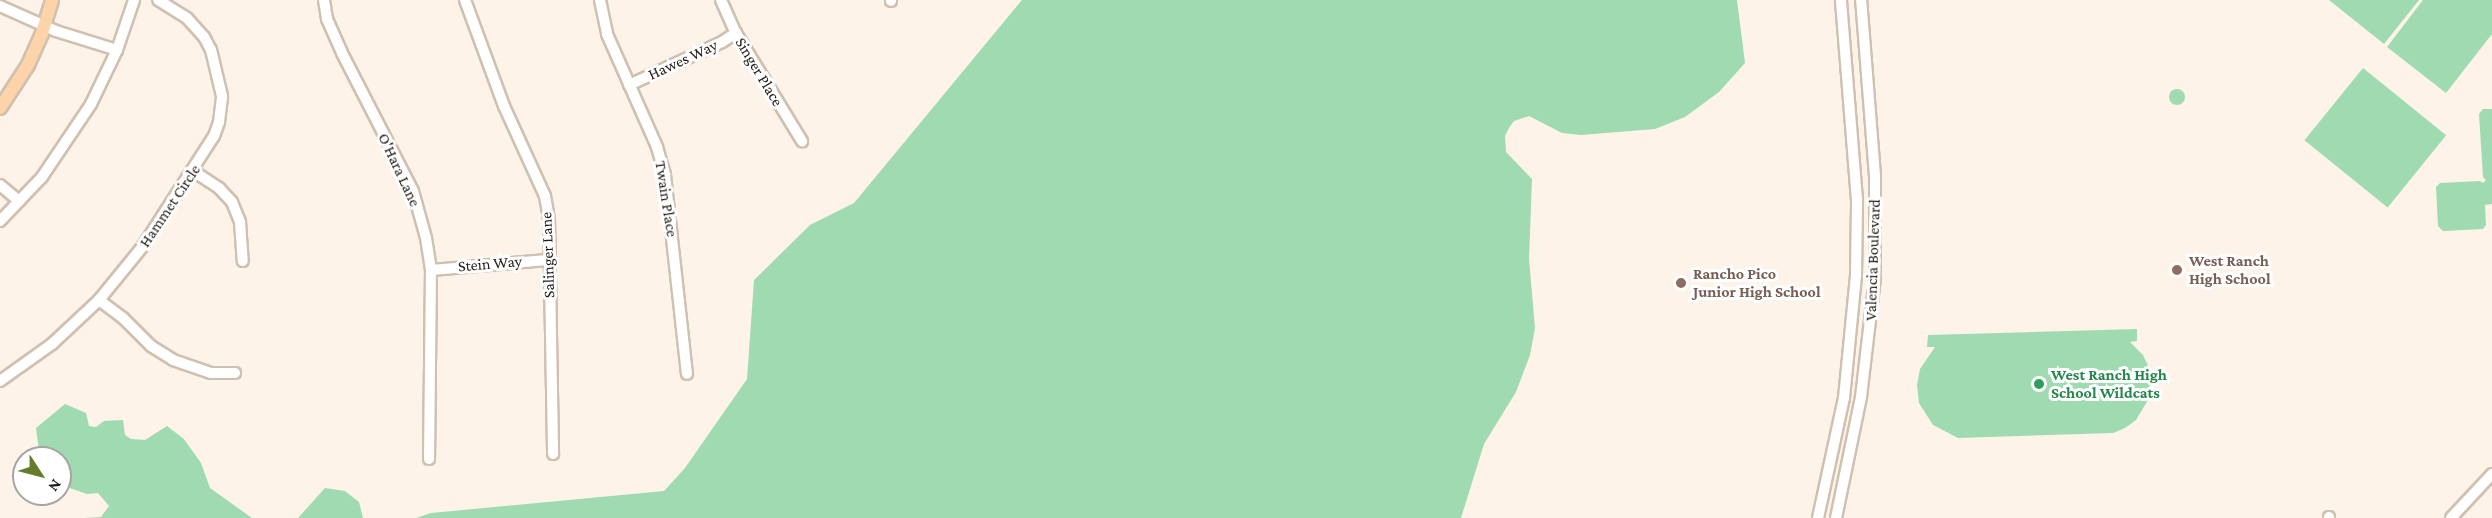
<!DOCTYPE html>
<html>
<head>
<meta charset="utf-8">
<style>
	body { margin:0 }
	#map { position:relative; width:2492px; height:518px; overflow:hidden; background:#fdf3e9; font-family:"Crimson Pro",serif }
	div>[style] { position:absolute }
	[style*='--x'] { left:calc(var(--x)*1px); top:calc(var(--y)*1px); width:calc(var(--w)*1px); rotate:calc(var(--a)*1deg) }
	.green>* { inset:0; background:#9fdab1; transform-origin:0 0 }
	.round { border-radius:50% }
	.roads { filter:drop-shadow(2px 0 #d0c0af) drop-shadow(-2px 0 #d0c0af) drop-shadow(0 2px #d0c0af) drop-shadow(0 -2px #d0c0af) }
	.minor>* { height:10px; margin:-5px; padding:0 5px; transform-origin:5px; border-radius:5px; background:#fff }
	.major>* { height:12px; margin:-6px; padding:0 6px; transform-origin:6px; border-radius:6px; background:#fdd3aa }
	.dots>* { width:16px; height:16px; translate:-50% -50%; box-sizing:border-box; border:3px solid #fff; border-radius:50% }
	span { translate:-50% -50%; white-space:nowrap; text-align:center; line-height:1.15; -webkit-text-stroke:6px #fff; paint-order:stroke }
	.street-label { font-size:16px; color:#221c16 }
	.education-label { font-size:16px; color:#785e54; font-weight:700 }
	.left { translate:0 -50%; text-align:left }
	.leisure-label { font-size:16px; color:#27864d; font-weight:700 }
	.north { position:absolute; left:12px; top:446px; width:60px; height:60px; box-sizing:border-box; background:#fff; border:2px solid #a7a4a2; border-radius:50%; rotate:126deg; font-size:16px; font-weight:700; line-height:24px; text-align:center; color:#221c16 }
	.north::after { content:''; display:block; margin:auto; width:21px; height:27px; background:#667c2d; clip-path:polygon(50% 0,100% 100%,50% 72%,0 100%) }
</style>
</head>
<body>
<div id="map">
	<div class="green">
		<i style="clip-path:polygon(1022px 0,1737px 0,1745px 63px,1719px 92px,1685px 117px,1655px 129px,1581px 135px,1562px 133px,1529px 116px,1514px 121px,1509px 128px,1505px 136px,1506px 152px,1532px 179px,1529px 259px,1535px 328px,1530px 355px,1516px 392px,1484px 444px,1461px 518px,416px 518px,431px 513px,664px 491px,685px 468px,747px 379px,754px 280px,810px 225px,854px 203px)"></i>
		<i style="clip-path:polygon(2329px 0,2419px 0,2384px 44px)"></i>
		<i style="clip-path:polygon(2423px 0,2492px 0,2492px 34px,2446px 93px,2387px 47px)"></i>
		<i style="left:2363px;top:68px;width:107px;height:93px;rotate:39deg"></i>
		<i class="round" style="left:2169px;top:89px;width:16px;height:16px"></i>
		<i style="clip-path:polygon(2483px 109px,2492px 109px,2492px 204px,2485px 205px,2486px 225px,2483px 229px,2443px 231px,2438px 226px,2436px 187px,2440px 183px,2480px 181px,2483px 183px,2486px 180px,2483px 177px,2479px 114px)"></i>
		<i style="clip-path:polygon(2137px 329px,2137px 341px,2130px 342px,2143px 355px,2149px 368px,2151px 381px,2148px 400px,2136px 420px,2125px 428px,2113px 433px,1958px 438px,1933px 425px,1919px 403px,1917px 385px,1920px 369px,1935px 347px,1927px 347px,1928px 335px)"></i>
		<i style="clip-path:polygon(65px 404px,86px 413px,89px 426px,96px 427px,104px 421px,123px 420px,125px 435px,131px 439px,145px 440px,167px 426px,184px 439px,201px 463px,210px 488px,252px 518px,84px 518px,101px 517px,109px 506px,98px 493px,87px 494px,61px 485px,60px 458px,40px 458px,36px 428px)"></i>
		<i style="clip-path:polygon(325px 488px,345px 491px,359px 502px,363px 518px,298px 518px)"></i>
	</div>
	<div class="roads">
		<div class="minor">
			<i style="--x:324;--y:0;--w:19;--a:81"></i>
			<i style="--x:327;--y:19;--w:37;--a:66"></i>
			<i style="--x:342;--y:53;--w:155;--a:62.8"></i>
			<i style="--x:413;--y:191;--w:49;--a:74.5"></i>
			<i style="--x:426;--y:238;--w:32;--a:81"></i>
			<i style="--x:431;--y:270;--w:189;--a:90.6"></i>
			<i style="--x:465;--y:0;--w:113;--a:69.8"></i>
			<i style="--x:504;--y:106;--w:99;--a:65.5"></i>
			<i style="--x:545;--y:196;--w:23;--a:80"></i>
			<i style="--x:549;--y:219;--w:235;--a:89"></i>
			<i style="--x:600;--y:0;--w:35;--a:78"></i>
			<i style="--x:607;--y:34;--w:124;--a:66.1"></i>
			<i style="--x:657;--y:147;--w:29;--a:74"></i>
			<i style="--x:665;--y:175;--w:200;--a:83.7"></i>
			<i style="--x:721;--y:0;--w:36;--a:66"></i>
			<i style="--x:736;--y:33;--w:127;--a:58.6"></i>
			<i style="--x:891;--y:0;--w:1;--a:90"></i>
			<i style="--x:0;--y:6;--w:61;--a:24.1"></i>
			<i style="--x:56;--y:31;--w:64;--a:17.3"></i>
			<i style="--x:629;--y:85;--w:102;--a:-24.8"></i>
			<i style="--x:722;--y:42;--w:17;--a:-33"></i>
			<i style="--x:193;--y:171;--w:31;--a:33"></i>
			<i style="--x:219;--y:188;--w:19;--a:47"></i>
			<i style="--x:232;--y:202;--w:22;--a:68"></i>
			<i style="--x:240;--y:222;--w:39;--a:86"></i>
			<i style="--x:0;--y:185;--w:25;--a:40"></i>
			<i style="--x:0;--y:221;--w:61;--a:-46.3"></i>
			<i style="--x:42;--y:177;--w:88;--a:-56.1"></i>
			<i style="--x:91;--y:104;--w:60;--a:-64.3"></i>
			<i style="--x:117;--y:50;--w:53;--a:-71.2"></i>
			<i style="--x:431;--y:270;--w:117;--a:-4.9"></i>
			<i style="--x:99;--y:300;--w:30;--a:37"></i>
			<i style="--x:123;--y:318;--w:40;--a:45"></i>
			<i style="--x:151;--y:346;--w:26;--a:32"></i>
			<i style="--x:173;--y:360;--w:40;--a:18.9"></i>
			<i style="--x:211;--y:373;--w:24;--a:0"></i>
			<i style="--x:0;--y:381;--w:64;--a:-35.4"></i>
			<i style="--x:52;--y:344;--w:64;--a:-43.1"></i>
			<i style="--x:99;--y:300;--w:70;--a:-50.8"></i>
			<i style="--x:143;--y:246;--w:131;--a:-57.2"></i>
			<i style="--x:214;--y:136;--w:15;--a:-70"></i>
			<i style="--x:219;--y:122;--w:26;--a:-83"></i>
			<i style="--x:222;--y:96;--w:47;--a:-103.4"></i>
			<i style="--x:211;--y:50;--w:15;--a:-118"></i>
			<i style="--x:204;--y:37;--w:25;--a:-132"></i>
			<i style="--x:187;--y:18;--w:34;--a:-148"></i>
			<i style="--x:1818;--y:518;--w:123;--a:-77.8"></i>
			<i style="--x:1844;--y:398;--w:123;--a:-84.4"></i>
			<i style="--x:1856;--y:276;--w:76;--a:-89.2"></i>
			<i style="--x:1857;--y:200;--w:201;--a:-94.6"></i>
			<i style="--x:1836;--y:518;--w:124;--a:-78.3"></i>
			<i style="--x:1861;--y:397;--w:121;--a:-83.3"></i>
			<i style="--x:1875;--y:277;--w:101;--a:-90"></i>
			<i style="--x:1875;--y:176;--w:177;--a:-94.5"></i>
			<i style="--x:2329;--y:518;--w:1;--a:-90"></i>
			<i style="--x:2451;--y:518;--w:60;--a:-47"></i>
		</div>
		<div class="major">
			<i style="--x:0;--y:108;--w:51;--a:-56.9"></i>
			<i style="--x:28;--y:65;--w:35;--a:-66"></i>
			<i style="--x:42;--y:33;--w:34;--a:-73"></i>
		</div>
	</div>
	<div class="dots">
		<i style="left:2177px;top:270px;background:#8d6e63"></i>
		<i style="left:1681px;top:283px;background:#8d6e63"></i>
		<i style="left:2039px;top:384px;background:#2e9e5b"></i>
	</div>
	<div class="street-label">
		<span style="left:683px;top:60px;rotate:-25deg">Hawes Way</span>
		<span style="left:759px;top:72px;rotate:59deg">Singer Place</span>
		<span style="left:399px;top:170px;rotate:65deg">O'Hara Lane</span>
		<span style="left:666px;top:199px;rotate:81deg">Twain Place</span>
		<span style="left:170px;top:206px;rotate:-56deg">Hammet Circle</span>
		<span style="left:548px;top:255px;rotate:-92deg">Salinger Lane</span>
		<span style="left:1873px;top:260px;rotate:-88deg">Valencia Boulevard</span>
		<span style="left:490px;top:264px;rotate:-5deg">Stein Way</span>
	</div>
	<div class="education-label">
		<span class="left" style="left:2189px;top:270px">West Ranch<br>High School</span>
		<span class="left" style="left:1693px;top:283px">Rancho Pico<br>Junior High School</span>
	</div>
	<div class="leisure-label">
		<span class="left" style="left:2051px;top:384px">West Ranch High<br>School Wildcats</span>
	</div>
	<div class="north">N</div>
</div>
</body>
</html>
